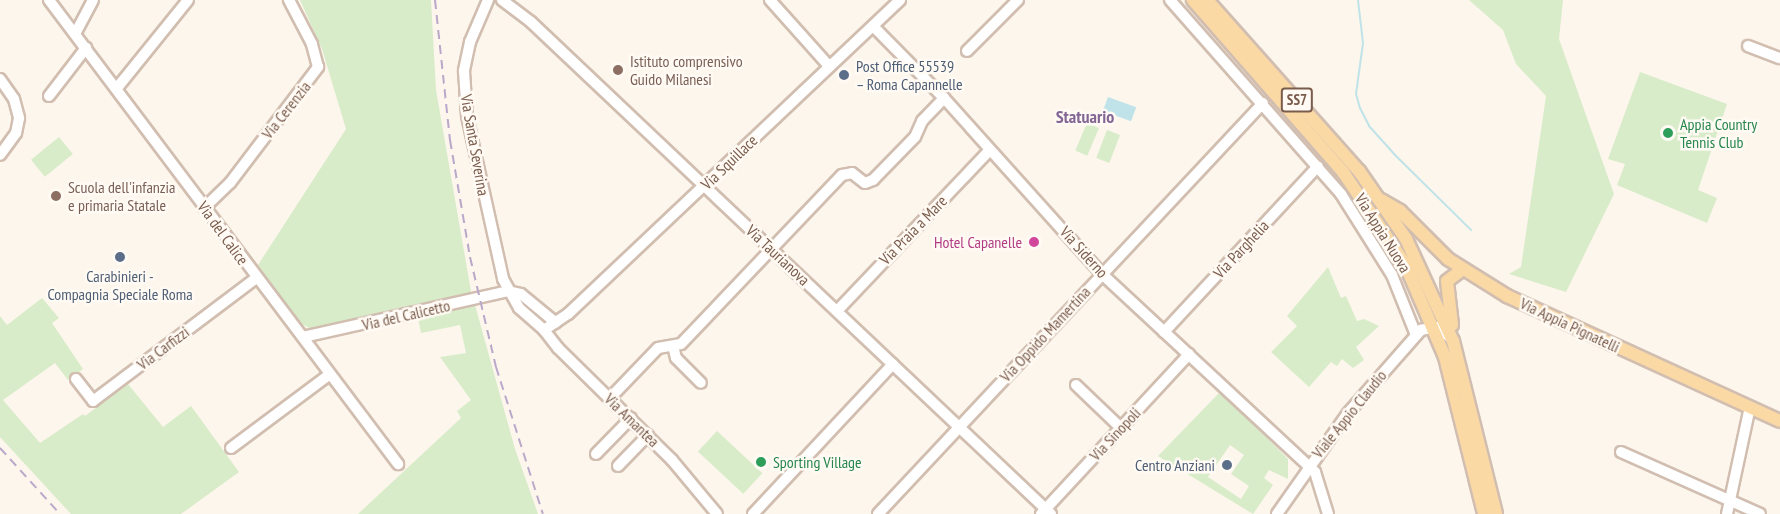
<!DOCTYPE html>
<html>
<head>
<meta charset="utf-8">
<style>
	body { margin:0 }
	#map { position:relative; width:1780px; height:514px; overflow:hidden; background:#fdf6ec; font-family:"PT Sans Narrow",sans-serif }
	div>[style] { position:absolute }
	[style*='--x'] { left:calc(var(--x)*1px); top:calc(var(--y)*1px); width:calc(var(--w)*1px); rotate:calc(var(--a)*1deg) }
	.green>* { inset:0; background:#d8ecc9; transform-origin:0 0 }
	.water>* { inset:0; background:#bfe3e8; transform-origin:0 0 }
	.stream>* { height:2px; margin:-1px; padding:0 1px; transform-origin:1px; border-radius:1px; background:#bfe3e8 }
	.roads { filter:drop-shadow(2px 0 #d1beb0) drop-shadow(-2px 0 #d1beb0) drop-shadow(0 2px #d1beb0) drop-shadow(0 -2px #d1beb0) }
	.minor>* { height:10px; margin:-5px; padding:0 5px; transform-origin:5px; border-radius:5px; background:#fff }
	.major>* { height:12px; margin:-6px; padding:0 6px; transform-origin:6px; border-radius:6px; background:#fbd9a5 }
	.rail>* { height:2px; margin-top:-1px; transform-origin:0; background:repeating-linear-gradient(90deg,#b9a8c9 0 9px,transparent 0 15px) }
	.dots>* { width:16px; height:16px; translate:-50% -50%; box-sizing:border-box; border:3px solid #fffaf3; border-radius:50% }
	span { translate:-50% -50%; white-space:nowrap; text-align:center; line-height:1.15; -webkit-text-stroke:5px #fffaf3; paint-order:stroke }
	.shield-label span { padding:2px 4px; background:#fffaf3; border:2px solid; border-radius:4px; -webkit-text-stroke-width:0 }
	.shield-label { font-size:15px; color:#7a5c4d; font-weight:700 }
	.education-label { font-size:16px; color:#785e54 }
	.left { translate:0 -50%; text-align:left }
	.service-label { font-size:16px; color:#4e5e75 }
	.right { translate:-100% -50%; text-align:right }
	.street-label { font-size:16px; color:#7a5c4d }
	.leisure-label { font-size:16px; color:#27864d }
	.hotel-label { font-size:16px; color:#b23c85 }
	.neighbourhood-label { font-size:18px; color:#846695; font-weight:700 }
</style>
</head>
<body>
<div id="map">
	<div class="green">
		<i style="clip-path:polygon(300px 0,431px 0,436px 90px,472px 297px,311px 329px,300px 323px,258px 265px,346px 129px,322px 49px)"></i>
		<i style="clip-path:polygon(1469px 0,1563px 0,1559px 39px,1614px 194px,1566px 292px,1509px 274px,1521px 267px,1546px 96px,1516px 64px,1503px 30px)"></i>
		<i style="clip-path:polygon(1640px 72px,1727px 104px,1698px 190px,1717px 198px,1707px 223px,1617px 185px,1625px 164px,1608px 159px)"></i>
		<i style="left:1087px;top:123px;width:13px;height:30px;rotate:23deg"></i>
		<i style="left:1107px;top:130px;width:14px;height:30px;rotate:21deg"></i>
		<i style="left:59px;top:137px;width:22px;height:36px;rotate:51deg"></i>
		<i style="clip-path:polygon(1328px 267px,1341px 298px,1346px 296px,1357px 321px,1364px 319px,1379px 326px,1356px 347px,1364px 360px,1353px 368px,1342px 359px,1337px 366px,1331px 362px,1309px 387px,1271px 352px,1297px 326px,1287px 316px)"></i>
		<i style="clip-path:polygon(42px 298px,59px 318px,52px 323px,83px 369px,68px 380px,55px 363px,3px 400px,40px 443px,83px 414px,85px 416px,128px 384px,163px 427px,191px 406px,239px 472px,181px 514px,71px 514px,0 437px,0 316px,7px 325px)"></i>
		<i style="clip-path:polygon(475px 305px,515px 449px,538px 514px,358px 514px,461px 418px,457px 411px,471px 400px,440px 357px,466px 353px,460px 325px,421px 333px,418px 318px)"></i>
		<i style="clip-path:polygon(evenodd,1221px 391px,1288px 459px,1288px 479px,1269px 470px,1264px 478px,1273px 485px,1253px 514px,1158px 456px,1221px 391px,1230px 445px,1244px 455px,1231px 474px,1249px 486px,1241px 499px,1208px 477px,1230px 445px)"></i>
		<i style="left:717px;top:431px;width:62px;height:28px;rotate:43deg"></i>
	</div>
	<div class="water">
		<i style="left:1108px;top:97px;width:30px;height:15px;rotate:20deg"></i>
	</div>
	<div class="stream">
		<i style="--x:1358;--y:0;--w:43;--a:83.4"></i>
		<i style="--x:1363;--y:43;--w:51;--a:97.8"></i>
		<i style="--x:1356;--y:94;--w:15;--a:74"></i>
		<i style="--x:1360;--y:108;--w:20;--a:63"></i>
		<i style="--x:1369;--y:126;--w:39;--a:48"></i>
		<i style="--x:1395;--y:155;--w:107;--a:44.6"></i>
	</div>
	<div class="roads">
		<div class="minor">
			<i style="--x:49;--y:0;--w:581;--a:53.05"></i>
			<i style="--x:488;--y:0;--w:46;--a:113.2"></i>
			<i style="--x:470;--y:42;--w:30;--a:102"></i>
			<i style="--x:464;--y:71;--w:45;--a:86.2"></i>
			<i style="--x:467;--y:116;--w:167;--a:77.5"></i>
			<i style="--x:503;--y:279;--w:33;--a:61"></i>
			<i style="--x:519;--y:308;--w:33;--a:41"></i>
			<i style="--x:544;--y:330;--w:29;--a:-34"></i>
			<i style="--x:568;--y:314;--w:457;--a:-43.4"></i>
			<i style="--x:502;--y:0;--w:36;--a:37"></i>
			<i style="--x:531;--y:22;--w:716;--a:43.42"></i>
			<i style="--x:770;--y:0;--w:89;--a:48.2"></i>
			<i style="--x:1170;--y:0;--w:259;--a:48.6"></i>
			<i style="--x:1341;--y:194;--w:96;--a:57.8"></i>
			<i style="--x:1392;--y:275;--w:65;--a:68.2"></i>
			<i style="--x:873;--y:26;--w:101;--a:45.4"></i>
			<i style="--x:944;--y:98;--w:237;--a:48.1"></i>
			<i style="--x:1102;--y:274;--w:291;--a:42.9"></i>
			<i style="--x:1315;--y:472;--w:44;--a:72.8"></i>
			<i style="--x:75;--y:34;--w:38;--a:-62"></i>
			<i style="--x:1748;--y:46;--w:34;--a:21"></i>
			<i style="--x:967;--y:51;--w:72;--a:-45"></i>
			<i style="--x:0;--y:79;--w:24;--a:55"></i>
			<i style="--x:14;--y:99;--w:20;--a:75"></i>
			<i style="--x:19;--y:118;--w:15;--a:101"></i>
			<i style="--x:16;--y:133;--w:27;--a:126"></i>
			<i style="--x:117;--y:88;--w:113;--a:-51.1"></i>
			<i style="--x:49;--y:96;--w:61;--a:-52.4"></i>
			<i style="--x:204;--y:208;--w:36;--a:-44"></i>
			<i style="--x:230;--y:183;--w:146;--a:-52.8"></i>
			<i style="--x:318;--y:67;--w:24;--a:-105"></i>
			<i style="--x:312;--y:44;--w:50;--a:-117.6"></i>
			<i style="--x:837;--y:311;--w:222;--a:-46.5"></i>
			<i style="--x:544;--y:330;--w:23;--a:52"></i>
			<i style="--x:558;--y:348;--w:160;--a:44.5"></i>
			<i style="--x:672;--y:460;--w:70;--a:50.2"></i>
			<i style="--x:1164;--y:332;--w:226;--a:-47.1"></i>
			<i style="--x:303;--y:337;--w:210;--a:-12.6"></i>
			<i style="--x:508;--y:291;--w:13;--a:13"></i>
			<i style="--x:521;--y:294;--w:45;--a:39.6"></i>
			<i style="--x:673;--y:346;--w:12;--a:76"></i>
			<i style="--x:676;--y:358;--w:35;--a:45"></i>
			<i style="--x:76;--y:379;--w:28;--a:52"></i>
			<i style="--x:93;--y:401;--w:204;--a:-37"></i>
			<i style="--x:1076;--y:385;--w:62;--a:43.7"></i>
			<i style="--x:610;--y:398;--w:69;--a:-46.2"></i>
			<i style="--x:658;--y:348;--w:23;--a:-10"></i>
			<i style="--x:681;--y:344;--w:233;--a:-46.4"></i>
			<i style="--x:842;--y:175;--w:10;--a:-11"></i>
			<i style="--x:852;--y:173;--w:16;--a:38"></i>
			<i style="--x:865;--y:183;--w:9;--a:-21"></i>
			<i style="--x:873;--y:180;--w:60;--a:-45.7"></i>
			<i style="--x:915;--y:137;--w:17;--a:-66"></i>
			<i style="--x:922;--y:121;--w:32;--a:-46"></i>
			<i style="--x:231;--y:448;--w:122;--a:-36.7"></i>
			<i style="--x:1621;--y:452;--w:152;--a:24"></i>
			<i style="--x:596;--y:454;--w:50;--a:-45.8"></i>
			<i style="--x:618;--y:466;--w:43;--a:-45.9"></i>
			<i style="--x:753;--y:514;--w:205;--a:-47"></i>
			<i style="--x:878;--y:514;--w:563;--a:-46.87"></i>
			<i style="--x:1041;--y:514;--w:218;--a:-47.2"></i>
			<i style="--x:1277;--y:514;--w:123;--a:-54.9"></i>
			<i style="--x:1348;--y:413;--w:111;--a:-48.7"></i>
			<i style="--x:1421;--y:330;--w:16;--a:-11"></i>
			<i style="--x:1437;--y:327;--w:19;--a:39"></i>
			<i style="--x:1727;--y:514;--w:109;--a:-77.9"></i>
		</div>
		<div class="major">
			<i style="--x:1193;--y:0;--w:228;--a:48.9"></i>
			<i style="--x:1343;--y:172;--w:111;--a:56"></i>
			<i style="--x:1405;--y:264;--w:101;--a:66.7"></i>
			<i style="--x:1445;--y:357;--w:162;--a:76"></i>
			<i style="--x:1207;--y:0;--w:229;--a:48.4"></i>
			<i style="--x:1359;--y:171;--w:83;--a:55.3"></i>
			<i style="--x:1406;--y:239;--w:112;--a:65.3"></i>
			<i style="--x:1453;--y:341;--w:178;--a:76"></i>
			<i style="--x:1381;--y:200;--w:22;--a:30"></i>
			<i style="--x:1400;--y:211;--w:68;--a:45"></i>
			<i style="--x:1448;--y:259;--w:70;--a:32.1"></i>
			<i style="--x:1507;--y:296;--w:300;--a:24.6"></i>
			<i style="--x:1452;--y:325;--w:44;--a:-96.5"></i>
			<i style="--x:1447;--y:281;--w:20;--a:-37"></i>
		</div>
	</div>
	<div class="rail">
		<i style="--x:435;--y:0;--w:141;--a:83.9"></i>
		<i style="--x:450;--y:140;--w:119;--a:80.3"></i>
		<i style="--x:470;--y:257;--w:113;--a:76.7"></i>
		<i style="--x:496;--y:367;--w:154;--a:72.3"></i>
		<i style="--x:0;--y:448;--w:89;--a:47.7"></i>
	</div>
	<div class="dots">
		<i style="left:618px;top:70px;background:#8d6e63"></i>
		<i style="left:844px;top:75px;background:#5c6f8a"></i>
		<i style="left:1668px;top:133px;background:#2e9e5b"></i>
		<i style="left:56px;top:196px;background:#8d6e63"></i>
		<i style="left:1034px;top:242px;background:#d1479c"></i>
		<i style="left:120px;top:257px;background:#5c6f8a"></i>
		<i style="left:761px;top:462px;background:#2e9e5b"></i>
		<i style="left:1227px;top:465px;background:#5c6f8a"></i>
	</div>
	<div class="shield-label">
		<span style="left:1297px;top:100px">SS7</span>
	</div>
	<div class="education-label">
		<span class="left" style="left:630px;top:70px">Istituto comprensivo<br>Guido Milanesi</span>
		<span class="left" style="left:68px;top:196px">Scuola dell'infanzia<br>e primaria Statale</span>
	</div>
	<div class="service-label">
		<span class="left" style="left:856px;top:75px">Post Office 55539<br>– Roma Capannelle</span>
		<span style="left:120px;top:285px">Carabinieri -<br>Compagnia Speciale Roma</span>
		<span class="right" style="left:1215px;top:465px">Centro Anziani</span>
	</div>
	<div class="street-label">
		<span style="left:286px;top:110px;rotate:-52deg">Via Cerenzia</span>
		<span style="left:475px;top:145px;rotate:80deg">Via Santa Severina</span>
		<span style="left:729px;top:162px;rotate:-44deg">Via Squillace</span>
		<span style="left:913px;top:230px;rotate:-46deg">Via Praia a Mare</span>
		<span style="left:223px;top:233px;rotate:54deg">Via del Calice</span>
		<span style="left:1383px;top:233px;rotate:58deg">Via Appia Nuova</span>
		<span style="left:1241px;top:249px;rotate:-47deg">Via Parghelia</span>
		<span style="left:1084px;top:252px;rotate:48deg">Via Siderno</span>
		<span style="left:778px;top:255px;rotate:43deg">Via Taurianova</span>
		<span style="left:406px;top:315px;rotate:-13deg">Via del Calicetto</span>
		<span style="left:1570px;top:325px;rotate:25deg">Via Appia Pignatelli</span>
		<span style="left:1045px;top:334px;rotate:-47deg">Via Oppido Mamertina</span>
		<span style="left:163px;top:348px;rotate:-37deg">Via Carfizzi</span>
		<span style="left:1349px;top:414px;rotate:-51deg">Viale Appio Claudio</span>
		<span style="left:632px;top:420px;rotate:44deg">Via Amantea</span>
		<span style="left:1115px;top:434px;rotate:-47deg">Via Sinopoli</span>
	</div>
	<div class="leisure-label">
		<span class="left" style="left:1680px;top:133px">Appia Country<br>Tennis Club</span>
		<span class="left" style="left:773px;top:462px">Sporting Village</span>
	</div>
	<div class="hotel-label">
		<span class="right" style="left:1022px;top:242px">Hotel Capanelle</span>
	</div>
	<div class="neighbourhood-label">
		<span style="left:1085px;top:117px">Statuario</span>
	</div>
</div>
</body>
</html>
